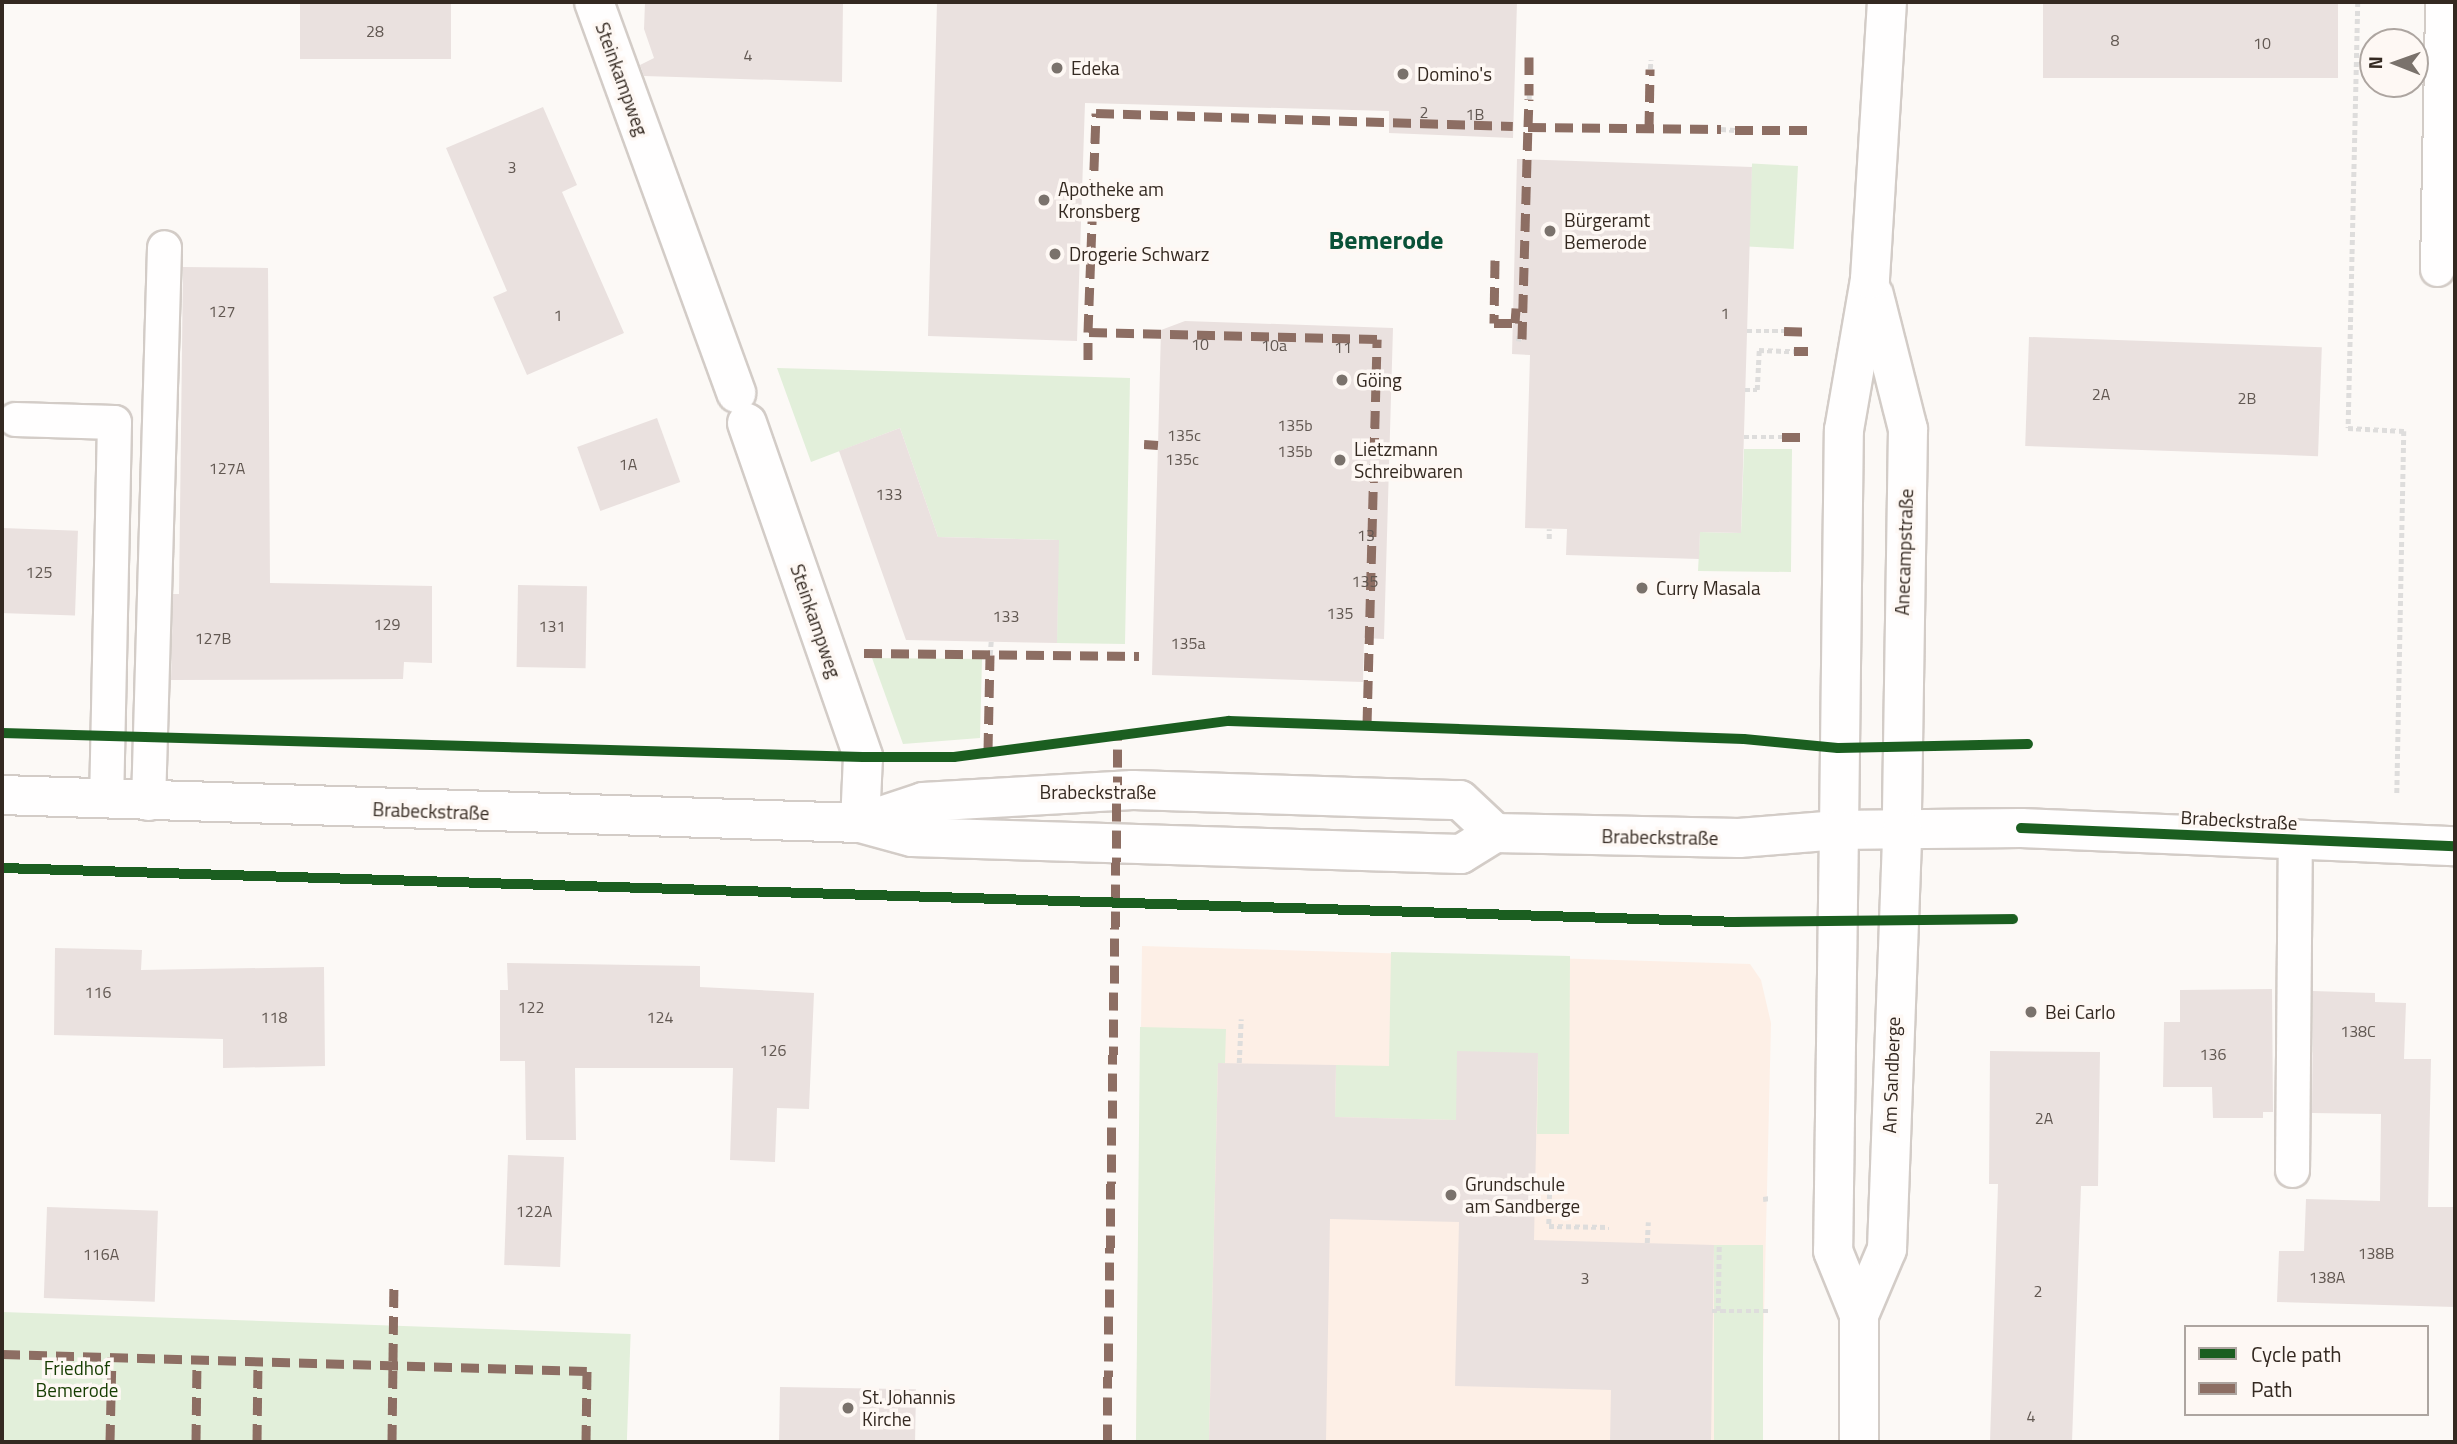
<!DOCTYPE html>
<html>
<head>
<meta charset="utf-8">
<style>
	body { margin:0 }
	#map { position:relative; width:2457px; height:1444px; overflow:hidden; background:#fcf9f6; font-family:"Titillium Web",sans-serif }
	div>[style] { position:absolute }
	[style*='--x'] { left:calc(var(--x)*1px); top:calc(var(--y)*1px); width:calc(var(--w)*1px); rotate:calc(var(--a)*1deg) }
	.built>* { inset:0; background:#fdefe6 }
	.green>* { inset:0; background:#e2efda; transform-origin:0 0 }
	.building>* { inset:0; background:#eae1df; transform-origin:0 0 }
	.path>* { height:4.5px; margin-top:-2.25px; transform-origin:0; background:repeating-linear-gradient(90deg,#dedddc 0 5px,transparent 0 8.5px) }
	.roads { filter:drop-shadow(2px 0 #d3ccc7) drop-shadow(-2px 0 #d3ccc7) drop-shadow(0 2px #d3ccc7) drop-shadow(0 -2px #d3ccc7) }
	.service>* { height:33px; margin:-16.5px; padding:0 16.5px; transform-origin:16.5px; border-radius:16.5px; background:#fffefe }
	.minor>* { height:38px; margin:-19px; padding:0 19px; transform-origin:19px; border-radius:19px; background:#fffefe }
	.secondary>* { height:38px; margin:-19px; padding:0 19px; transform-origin:19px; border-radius:19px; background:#fffefe }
	.quiet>* { height:9px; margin-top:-4.5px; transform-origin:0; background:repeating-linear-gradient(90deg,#8d6e63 0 18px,transparent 0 27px) }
	.cycleway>* { height:10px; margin:-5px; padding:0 5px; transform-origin:5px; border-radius:5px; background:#1b5e20 }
	.dots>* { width:19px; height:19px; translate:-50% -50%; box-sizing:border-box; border:4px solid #fef8f4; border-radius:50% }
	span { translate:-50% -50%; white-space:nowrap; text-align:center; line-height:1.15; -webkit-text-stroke:7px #fef8f4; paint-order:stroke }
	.number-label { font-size:16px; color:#625852 }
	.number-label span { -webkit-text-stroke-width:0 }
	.poi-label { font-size:19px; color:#342921 }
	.left { translate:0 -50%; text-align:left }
	.street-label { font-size:19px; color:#342921 }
	.park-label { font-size:19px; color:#153c01 }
	.district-label { font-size:26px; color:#095137; font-weight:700 }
	.frame { position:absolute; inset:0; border:4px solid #342921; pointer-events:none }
	.legend { position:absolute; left:2184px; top:1325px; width:245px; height:91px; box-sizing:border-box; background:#fef8f4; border:2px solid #ada5a0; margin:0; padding:9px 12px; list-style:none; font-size:21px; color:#342921 }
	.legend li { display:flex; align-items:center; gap:14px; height:35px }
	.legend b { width:35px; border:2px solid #ada5a0 }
	.north { position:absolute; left:2359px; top:28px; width:70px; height:70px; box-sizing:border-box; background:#fef8f4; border:2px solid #ada5a0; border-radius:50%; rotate:271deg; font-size:19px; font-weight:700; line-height:28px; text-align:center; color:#342921 }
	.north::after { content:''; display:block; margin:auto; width:24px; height:32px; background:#7a726c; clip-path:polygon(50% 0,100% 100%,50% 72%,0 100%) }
</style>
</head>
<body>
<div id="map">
	<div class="built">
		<i style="clip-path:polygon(1142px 946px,1750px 964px,1761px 980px,1771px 1023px,1761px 1442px,1136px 1442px)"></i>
	</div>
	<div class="green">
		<i style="left:1798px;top:166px;width:83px;height:46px;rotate:93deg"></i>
		<i style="clip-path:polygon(777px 368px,1130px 378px,1125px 644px,1057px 643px,1058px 540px,938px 537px,900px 428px,811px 462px)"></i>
		<i style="clip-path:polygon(1744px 449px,1792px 449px,1791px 572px,1698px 571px,1700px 532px,1741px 533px)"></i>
		<i style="clip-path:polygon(872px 658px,982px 659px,980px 738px,903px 744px)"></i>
		<i style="clip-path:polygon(1391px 952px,1570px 956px,1569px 1134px,1537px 1134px,1538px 1053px,1456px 1120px,1335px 1117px,1336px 1065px,1389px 1066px)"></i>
		<i style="clip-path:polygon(1140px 1027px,1226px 1029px,1225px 1063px,1218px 1063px,1209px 1442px,1136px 1442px)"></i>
		<i style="left:1714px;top:1245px;width:49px;height:197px"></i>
		<i style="left:2px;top:1312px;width:629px;height:130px;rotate:2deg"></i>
	</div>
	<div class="building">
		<i style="left:300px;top:2px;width:151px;height:57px"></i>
		<i style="clip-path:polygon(645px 2px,843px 2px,842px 82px,644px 76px,640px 65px,654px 58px,644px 29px)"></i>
		<i style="clip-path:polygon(937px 2px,1517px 2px,1513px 138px,1389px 133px,1389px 111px,1085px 103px,1077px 341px,928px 336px)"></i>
		<i style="left:2043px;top:2px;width:295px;height:76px"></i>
		<i style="clip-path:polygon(543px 107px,577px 185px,562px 192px,624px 333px,527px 375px,493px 297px,507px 291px,446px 148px)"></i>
		<i style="clip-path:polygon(1517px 159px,1752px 167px,1741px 533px,1700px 532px,1699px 559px,1566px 555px,1567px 529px,1525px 528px,1530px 355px,1512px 354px)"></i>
		<i style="clip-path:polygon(183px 267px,268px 268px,270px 583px,432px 586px,432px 663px,404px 662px,403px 679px,171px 680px,173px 594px,179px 594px)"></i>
		<i style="clip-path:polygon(1185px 321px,1393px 328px,1384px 639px,1364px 638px,1363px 682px,1152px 675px,1161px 330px)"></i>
		<i style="left:2029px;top:337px;width:293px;height:109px;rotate:2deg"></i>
		<i style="left:657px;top:418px;width:68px;height:85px;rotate:70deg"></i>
		<i style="clip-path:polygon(900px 428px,938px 537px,1059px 540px,1057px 643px,906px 640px,839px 451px)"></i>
		<i style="left:2px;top:528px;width:76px;height:85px;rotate:2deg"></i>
		<i style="left:518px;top:585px;width:69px;height:82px;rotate:1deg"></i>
		<i style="clip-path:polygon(55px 948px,142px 950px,141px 970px,324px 967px,325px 1066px,223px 1068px,223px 1039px,54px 1035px)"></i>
		<i style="clip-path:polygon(507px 963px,700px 966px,700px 987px,814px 993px,809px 1109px,777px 1108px,775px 1162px,730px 1160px,733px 1068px,575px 1068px,576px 1140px,526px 1140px,525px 1061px,500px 1061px,500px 990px,508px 990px)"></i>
		<i style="clip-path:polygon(2272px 989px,2273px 1112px,2263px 1112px,2263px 1118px,2213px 1118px,2212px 1087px,2163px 1087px,2164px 1022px,2180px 1022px,2180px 990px)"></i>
		<i style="clip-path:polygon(2313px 991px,2375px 993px,2375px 1002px,2406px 1003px,2404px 1059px,2431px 1059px,2428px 1207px,2455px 1207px,2455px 1307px,2277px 1302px,2279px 1251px,2304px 1251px,2306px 1199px,2380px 1201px,2381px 1114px,2312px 1113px)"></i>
		<i style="clip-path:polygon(1457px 1051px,1538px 1053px,1534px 1240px,1714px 1245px,1711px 1442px,1610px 1442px,1611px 1390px,1455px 1386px,1459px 1222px,1330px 1219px,1326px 1442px,1209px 1442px,1218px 1063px,1336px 1065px,1335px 1117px,1456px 1120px)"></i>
		<i style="clip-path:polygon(1990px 1051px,2100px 1052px,2098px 1186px,2081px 1186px,2072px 1442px,1990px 1442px,1998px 1184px,1989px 1184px)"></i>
		<i style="left:508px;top:1155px;width:56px;height:110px;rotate:2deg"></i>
		<i style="left:47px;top:1207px;width:111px;height:91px;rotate:2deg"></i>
		<i style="left:780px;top:1387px;width:136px;height:55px;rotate:1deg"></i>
	</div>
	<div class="path">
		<i style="--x:2358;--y:2;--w:426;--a:91.3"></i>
		<i style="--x:2348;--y:428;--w:56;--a:3.1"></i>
		<i style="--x:2404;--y:431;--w:363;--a:91.1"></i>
		<i style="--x:1650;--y:69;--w:9;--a:-84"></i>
		<i style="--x:1529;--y:99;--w:4;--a:-90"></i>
		<i style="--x:1721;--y:129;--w:14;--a:4"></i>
		<i style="--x:1747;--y:331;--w:37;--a:0"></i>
		<i style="--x:1516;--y:338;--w:6;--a:9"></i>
		<i style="--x:1745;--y:390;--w:12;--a:0"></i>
		<i style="--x:1757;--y:390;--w:40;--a:-87.1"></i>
		<i style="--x:1759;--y:350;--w:35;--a:2"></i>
		<i style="--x:1744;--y:437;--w:38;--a:0"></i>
		<i style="--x:1549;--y:539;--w:10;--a:-90"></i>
		<i style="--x:990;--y:655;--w:14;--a:-86"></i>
		<i style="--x:1239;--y:1063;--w:44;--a:-87.4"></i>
		<i style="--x:1535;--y:1185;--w:32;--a:0"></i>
		<i style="--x:1550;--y:1185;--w:41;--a:91.4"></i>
		<i style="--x:1549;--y:1226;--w:60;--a:1"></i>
		<i style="--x:1763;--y:1199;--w:7;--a:-8"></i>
		<i style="--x:1647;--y:1243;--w:21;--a:-87"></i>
		<i style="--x:1712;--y:1311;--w:56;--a:0"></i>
		<i style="--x:1718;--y:1311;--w:66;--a:-89.1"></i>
	</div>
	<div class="roads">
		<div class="service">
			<i style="--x:2437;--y:269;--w:267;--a:-88.9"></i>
			<i style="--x:15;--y:419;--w:99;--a:1.7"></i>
			<i style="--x:114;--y:422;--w:376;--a:91.2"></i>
			<i style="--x:148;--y:803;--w:556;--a:-88.35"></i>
			<i style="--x:2292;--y:1170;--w:329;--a:-89.5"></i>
		</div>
		<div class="minor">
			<i style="--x:594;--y:2;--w:416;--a:70"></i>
			<i style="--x:1874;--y:295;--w:138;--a:75.8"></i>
			<i style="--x:1908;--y:429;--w:401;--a:90.9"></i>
			<i style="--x:747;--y:423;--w:354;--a:70.8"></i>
			<i style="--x:863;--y:757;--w:66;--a:92.6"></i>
			<i style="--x:1839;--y:830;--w:400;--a:-89.3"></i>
			<i style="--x:1844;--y:430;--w:153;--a:-80.2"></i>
			<i style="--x:1870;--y:279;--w:278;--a:-86.5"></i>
		</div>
		<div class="secondary">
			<i style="--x:2;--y:795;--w:858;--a:1.87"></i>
			<i style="--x:860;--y:823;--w:54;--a:15.1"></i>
			<i style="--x:912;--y:837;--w:549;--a:1.77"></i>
			<i style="--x:1461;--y:854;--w:40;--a:-32"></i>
			<i style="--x:1495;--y:833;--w:244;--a:1.2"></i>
			<i style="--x:1739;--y:838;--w:100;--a:-4.6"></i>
			<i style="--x:1839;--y:830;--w:182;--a:-0.6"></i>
			<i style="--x:2021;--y:828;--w:434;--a:2.4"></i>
			<i style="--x:860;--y:823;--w:66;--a:-18.4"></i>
			<i style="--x:923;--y:802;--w:210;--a:-3.3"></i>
			<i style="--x:1133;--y:790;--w:327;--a:1.8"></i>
			<i style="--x:1460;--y:800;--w:48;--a:43.3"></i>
			<i style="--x:1839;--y:830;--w:421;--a:90.8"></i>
			<i style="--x:1833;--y:1251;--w:69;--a:67.9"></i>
			<i style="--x:1859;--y:1442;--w:127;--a:-90"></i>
			<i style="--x:1859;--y:1315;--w:72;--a:-67"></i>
			<i style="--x:1887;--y:1249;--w:419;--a:-87.9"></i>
		</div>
	</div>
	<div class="quiet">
		<i style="--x:1529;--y:57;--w:38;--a:90"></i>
		<i style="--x:1528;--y:127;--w:28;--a:-88"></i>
		<i style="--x:1649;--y:129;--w:60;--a:-89"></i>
		<i style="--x:1735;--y:130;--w:78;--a:0"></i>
		<i style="--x:1495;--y:260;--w:63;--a:90.9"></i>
		<i style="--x:1494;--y:323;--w:21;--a:0"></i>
		<i style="--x:1515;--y:323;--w:15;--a:-86"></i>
		<i style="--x:1784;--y:331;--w:24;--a:2"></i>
		<i style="--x:1522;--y:339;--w:212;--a:-88.4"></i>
		<i style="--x:1528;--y:127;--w:193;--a:0.6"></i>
		<i style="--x:1794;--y:351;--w:14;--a:0"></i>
		<i style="--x:1088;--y:360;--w:28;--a:-90"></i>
		<i style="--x:1782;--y:437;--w:25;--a:0"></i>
		<i style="--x:1144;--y:444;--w:14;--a:4"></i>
		<i style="--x:864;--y:653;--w:275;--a:0.6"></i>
		<i style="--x:1367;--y:725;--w:386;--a:-88.5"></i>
		<i style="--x:1377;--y:339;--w:289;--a:-178.6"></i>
		<i style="--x:1088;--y:332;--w:219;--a:-87.9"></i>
		<i style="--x:1096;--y:113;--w:417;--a:1.8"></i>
		<i style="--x:988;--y:751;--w:96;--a:-88.8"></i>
		<i style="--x:2;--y:1354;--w:585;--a:1.66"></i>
		<i style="--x:587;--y:1371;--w:71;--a:90.8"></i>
		<i style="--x:110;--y:1442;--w:85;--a:-88.7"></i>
		<i style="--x:196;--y:1442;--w:82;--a:-89.3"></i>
		<i style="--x:257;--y:1442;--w:80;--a:-89.3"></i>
		<i style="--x:392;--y:1442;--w:158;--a:-89.3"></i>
		<i style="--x:1107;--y:1442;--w:708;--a:-89.11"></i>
	</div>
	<div class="cycleway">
		<i style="--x:2;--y:733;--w:861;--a:1.6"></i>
		<i style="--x:863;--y:757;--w:91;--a:0"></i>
		<i style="--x:954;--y:757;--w:277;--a:-7.5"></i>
		<i style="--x:1229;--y:721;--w:515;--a:2"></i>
		<i style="--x:1744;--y:739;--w:94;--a:5.5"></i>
		<i style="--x:1838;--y:748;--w:190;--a:-1.2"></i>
		<i style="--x:2021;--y:828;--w:434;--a:2.4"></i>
		<i style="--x:2;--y:868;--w:1737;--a:1.78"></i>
		<i style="--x:1738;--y:922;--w:275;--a:-0.6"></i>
	</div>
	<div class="dots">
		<i style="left:1057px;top:68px;background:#7a726c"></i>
		<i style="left:1403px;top:74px;background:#7a726c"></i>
		<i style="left:1044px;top:200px;background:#7a726c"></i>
		<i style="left:1550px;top:231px;background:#7a726c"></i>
		<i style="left:1055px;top:254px;background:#7a726c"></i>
		<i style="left:1342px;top:380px;background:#7a726c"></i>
		<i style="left:1340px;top:460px;background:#7a726c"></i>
		<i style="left:1642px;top:588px;background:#7a726c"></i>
		<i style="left:2031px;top:1012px;background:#7a726c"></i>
		<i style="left:1451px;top:1195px;background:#7a726c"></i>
		<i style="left:848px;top:1408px;background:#7a726c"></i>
	</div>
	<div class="number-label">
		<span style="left:375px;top:31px">28</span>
		<span style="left:2115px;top:40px">8</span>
		<span style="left:2262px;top:43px">10</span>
		<span style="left:748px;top:55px">4</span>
		<span style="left:1424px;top:112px">2</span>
		<span style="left:1475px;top:114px">1B</span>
		<span style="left:512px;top:167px">3</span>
		<span style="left:222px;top:311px">127</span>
		<span style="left:1725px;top:313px">1</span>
		<span style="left:558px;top:315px">1</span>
		<span style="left:1200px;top:344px">10</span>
		<span style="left:1274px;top:345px">10a</span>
		<span style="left:1343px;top:347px">11</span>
		<span style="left:2101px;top:394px">2A</span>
		<span style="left:2247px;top:398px">2B</span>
		<span style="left:1295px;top:425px">135b</span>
		<span style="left:1184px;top:435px">135c</span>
		<span style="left:1295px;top:451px">135b</span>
		<span style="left:1182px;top:459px">135c</span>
		<span style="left:628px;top:464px">1A</span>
		<span style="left:227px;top:468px">127A</span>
		<span style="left:889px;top:494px">133</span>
		<span style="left:1366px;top:535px">13</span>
		<span style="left:39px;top:572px">125</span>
		<span style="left:1365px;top:581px">135</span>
		<span style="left:1340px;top:613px">135</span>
		<span style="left:1006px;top:616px">133</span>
		<span style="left:387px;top:624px">129</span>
		<span style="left:552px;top:626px">131</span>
		<span style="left:213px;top:638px">127B</span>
		<span style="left:1188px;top:643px">135a</span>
		<span style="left:98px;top:992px">116</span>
		<span style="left:531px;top:1007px">122</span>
		<span style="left:274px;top:1017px">118</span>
		<span style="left:660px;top:1017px">124</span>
		<span style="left:2358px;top:1031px">138C</span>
		<span style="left:773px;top:1050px">126</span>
		<span style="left:2213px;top:1054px">136</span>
		<span style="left:2044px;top:1118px">2A</span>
		<span style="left:534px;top:1211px">122A</span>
		<span style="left:2376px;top:1253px">138B</span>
		<span style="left:101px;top:1254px">116A</span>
		<span style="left:2327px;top:1277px">138A</span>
		<span style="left:1585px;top:1278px">3</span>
		<span style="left:2038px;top:1291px">2</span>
		<span style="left:2031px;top:1416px">4</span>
	</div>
	<div class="poi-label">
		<span class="left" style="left:1071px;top:68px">Edeka</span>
		<span class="left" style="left:1417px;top:74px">Domino's</span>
		<span class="left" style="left:1058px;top:200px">Apotheke am<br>Kronsberg</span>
		<span class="left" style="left:1564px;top:231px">Bürgeramt<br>Bemerode</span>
		<span class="left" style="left:1069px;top:254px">Drogerie Schwarz</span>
		<span class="left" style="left:1356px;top:380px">Göing</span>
		<span class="left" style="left:1354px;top:460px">Lietzmann<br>Schreibwaren</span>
		<span class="left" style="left:1656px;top:588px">Curry Masala</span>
		<span class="left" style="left:2045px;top:1012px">Bei Carlo</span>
		<span class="left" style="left:1465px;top:1195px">Grundschule<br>am Sandberge</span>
		<span class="left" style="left:862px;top:1408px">St. Johannis<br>Kirche</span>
	</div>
	<div class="street-label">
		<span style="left:622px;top:79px;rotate:70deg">Steinkampweg</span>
		<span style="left:1904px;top:552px;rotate:-88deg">Anecampstraße</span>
		<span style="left:816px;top:621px;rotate:71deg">Steinkampweg</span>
		<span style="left:1098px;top:792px">Brabeckstraße</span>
		<span style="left:431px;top:811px;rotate:2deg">Brabeckstraße</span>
		<span style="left:2239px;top:820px;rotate:3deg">Brabeckstraße</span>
		<span style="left:1660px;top:837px;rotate:1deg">Brabeckstraße</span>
		<span style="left:1891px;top:1075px;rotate:-88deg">Am Sandberge</span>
	</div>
	<div class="park-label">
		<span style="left:77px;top:1379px">Friedhof<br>Bemerode</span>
	</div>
	<div class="district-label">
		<span style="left:1386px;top:240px">Bemerode</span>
	</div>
	<div class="frame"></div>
	<ul class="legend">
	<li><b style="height:9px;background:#1b5e20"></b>Cycle path</li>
	<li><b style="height:9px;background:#8d6e63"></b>Path</li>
	</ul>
	<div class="north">N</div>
</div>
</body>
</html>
